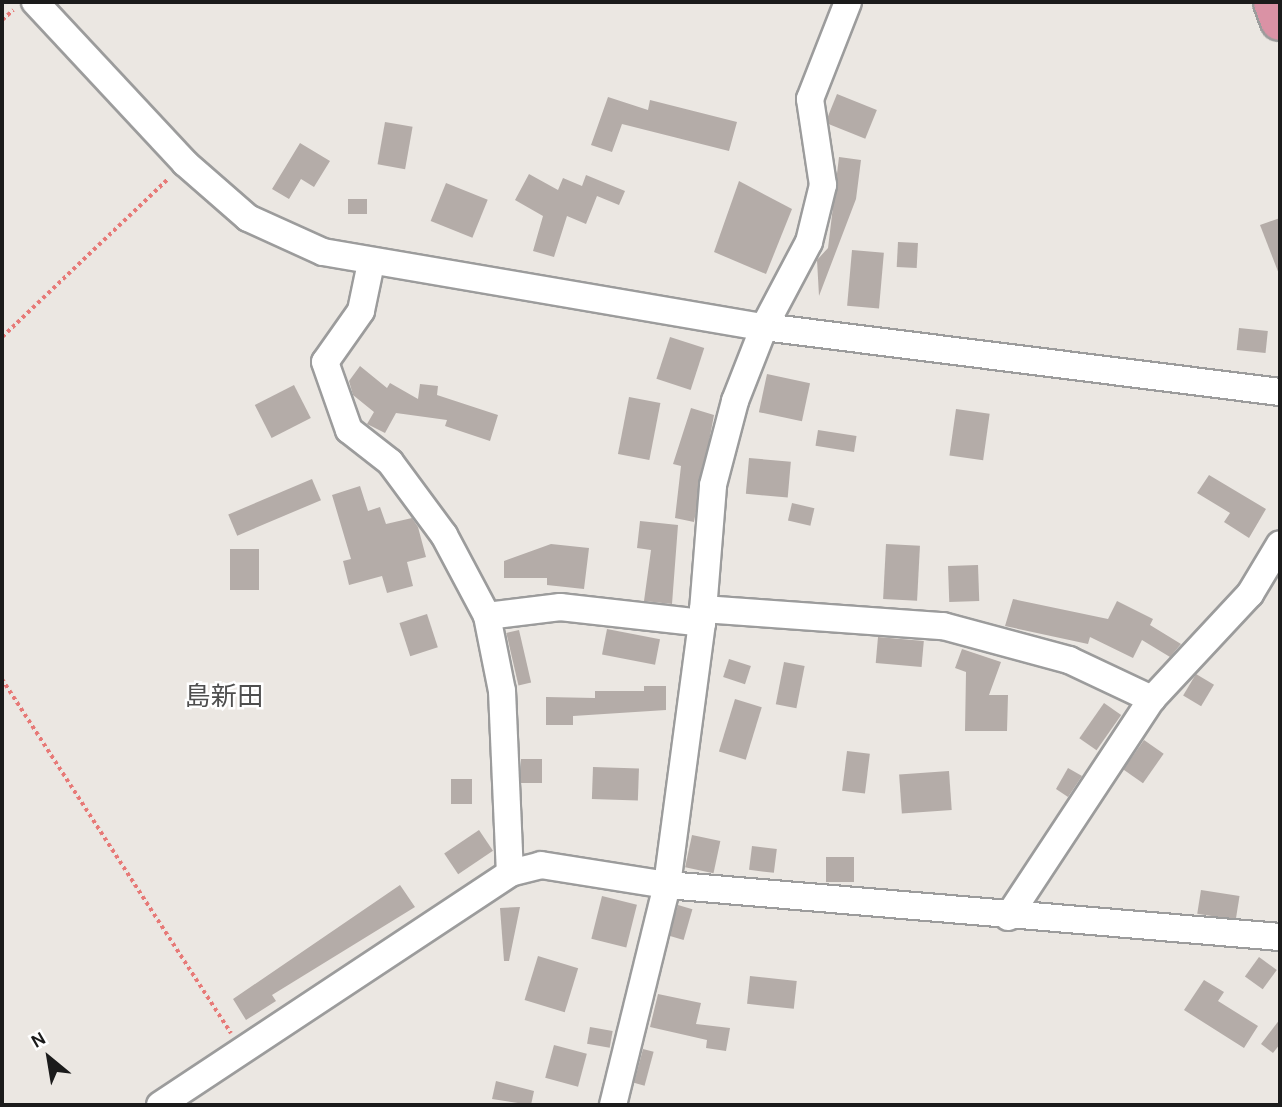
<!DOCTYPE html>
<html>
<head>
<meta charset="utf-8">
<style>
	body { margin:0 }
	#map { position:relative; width:1282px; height:1107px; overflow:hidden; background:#ebe7e2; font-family:Karla,"Noto Sans JP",sans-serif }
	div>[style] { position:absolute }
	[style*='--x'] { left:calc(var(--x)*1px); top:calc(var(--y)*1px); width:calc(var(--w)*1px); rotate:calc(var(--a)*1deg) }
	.building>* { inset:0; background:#b4aca8; transform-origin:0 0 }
	.path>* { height:3.5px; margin-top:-1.75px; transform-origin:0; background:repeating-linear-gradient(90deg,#e77977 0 3.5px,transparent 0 7px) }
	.roads { filter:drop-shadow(2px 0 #9c9c9c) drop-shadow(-2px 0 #9c9c9c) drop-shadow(0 2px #9c9c9c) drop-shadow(0 -2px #9c9c9c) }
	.minor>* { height:26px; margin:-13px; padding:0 13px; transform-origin:13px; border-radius:13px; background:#fff }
	.highway>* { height:38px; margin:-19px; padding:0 19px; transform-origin:19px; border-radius:19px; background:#da92a5 }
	span { translate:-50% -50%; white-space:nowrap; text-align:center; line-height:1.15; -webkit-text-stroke:5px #fff; paint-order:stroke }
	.neighbourhood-label { font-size:26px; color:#4e4e4e }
	.frame { position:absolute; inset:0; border:4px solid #1b1b1b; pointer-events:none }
	.north { position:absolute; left:14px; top:1023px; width:70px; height:70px; -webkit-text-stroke:5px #fff; paint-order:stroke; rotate:330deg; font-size:19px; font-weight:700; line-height:28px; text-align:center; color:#1b1b1b }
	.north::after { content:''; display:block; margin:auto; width:24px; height:32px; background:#1b1b1b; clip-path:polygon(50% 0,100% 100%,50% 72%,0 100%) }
</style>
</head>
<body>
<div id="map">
	<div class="building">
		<i style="left:837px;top:94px;width:43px;height:31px;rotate:22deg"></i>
		<i style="clip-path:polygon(608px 97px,648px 110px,650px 100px,737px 122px,729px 151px,622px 124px,612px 152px,591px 145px)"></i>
		<i style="left:385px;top:122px;width:28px;height:43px;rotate:10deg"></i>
		<i style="clip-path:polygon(300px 143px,330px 161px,314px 187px,301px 179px,289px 199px,272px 189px)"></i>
		<i style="clip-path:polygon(839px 157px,861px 160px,856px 199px,819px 296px,817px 260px,828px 248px)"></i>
		<i style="clip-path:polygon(529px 174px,558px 190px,563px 178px,582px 186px,586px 175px,625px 191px,619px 205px,597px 196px,586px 224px,567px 216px,554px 257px,533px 251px,543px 216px,515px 200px)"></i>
		<i style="clip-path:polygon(739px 181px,792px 209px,766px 274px,714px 252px)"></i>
		<i style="left:446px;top:183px;width:45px;height:41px;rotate:22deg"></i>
		<i style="left:348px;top:199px;width:19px;height:15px"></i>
		<i style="clip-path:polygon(1280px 218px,1280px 273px,1279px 274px,1260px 225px)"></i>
		<i style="left:898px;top:242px;width:20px;height:25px;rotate:3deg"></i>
		<i style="left:852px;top:250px;width:32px;height:56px;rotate:5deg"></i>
		<i style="left:1239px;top:328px;width:29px;height:22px;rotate:6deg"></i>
		<i style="left:670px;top:337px;width:36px;height:44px;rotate:18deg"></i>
		<i style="clip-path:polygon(360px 366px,387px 388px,390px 383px,418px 399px,420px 384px,438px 386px,437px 395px,498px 415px,490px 441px,445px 426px,447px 420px,396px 413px,385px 433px,367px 424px,374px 412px,353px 395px,349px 381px)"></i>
		<i style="left:767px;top:374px;width:44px;height:39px;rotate:12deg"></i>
		<i style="left:294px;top:385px;width:37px;height:44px;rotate:63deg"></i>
		<i style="left:629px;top:397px;width:32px;height:58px;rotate:11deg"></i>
		<i style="clip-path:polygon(691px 408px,714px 415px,694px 522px,675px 518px,681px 466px,673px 464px)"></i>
		<i style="left:956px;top:409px;width:34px;height:47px;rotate:8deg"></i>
		<i style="left:818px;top:430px;width:39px;height:16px;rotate:9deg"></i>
		<i style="left:749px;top:458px;width:42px;height:36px;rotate:5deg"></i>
		<i style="clip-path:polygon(1209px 475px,1266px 509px,1249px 538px,1224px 522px,1230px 513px,1197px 493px)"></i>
		<i style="left:312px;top:479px;width:23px;height:91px;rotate:67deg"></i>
		<i style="clip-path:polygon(360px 486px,368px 511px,380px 507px,386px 524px,412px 518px,418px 527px,426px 557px,407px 562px,413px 586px,387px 593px,382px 576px,349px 585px,343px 561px,351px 559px,332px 495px)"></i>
		<i style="left:792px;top:503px;width:23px;height:18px;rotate:13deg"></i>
		<i style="clip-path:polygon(640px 521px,678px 525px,672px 604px,644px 601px,651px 550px,637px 548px)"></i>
		<i style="clip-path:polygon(551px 544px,589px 548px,584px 589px,547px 585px,547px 578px,504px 578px,504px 561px)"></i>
		<i style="left:886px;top:544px;width:34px;height:55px;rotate:3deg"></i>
		<i style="left:230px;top:549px;width:29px;height:41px"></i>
		<i style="left:978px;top:565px;width:36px;height:30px;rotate:88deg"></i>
		<i style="clip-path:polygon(1013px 599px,1108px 619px,1117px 601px,1153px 619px,1150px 625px,1181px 644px,1170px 657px,1142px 640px,1133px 658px,1090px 637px,1088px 644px,1005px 626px)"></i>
		<i style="left:427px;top:614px;width:35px;height:29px;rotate:72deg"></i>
		<i style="left:607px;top:629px;width:54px;height:26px;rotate:11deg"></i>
		<i style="left:519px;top:630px;width:54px;height:13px;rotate:77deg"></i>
		<i style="left:878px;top:637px;width:46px;height:26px;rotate:5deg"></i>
		<i style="clip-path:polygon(962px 649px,1001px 662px,989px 695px,1008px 695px,1007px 731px,965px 731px,966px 672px,955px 668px)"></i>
		<i style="left:729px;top:659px;width:23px;height:19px;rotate:18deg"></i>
		<i style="left:784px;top:662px;width:21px;height:43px;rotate:11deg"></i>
		<i style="left:1196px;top:674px;width:21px;height:25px;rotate:31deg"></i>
		<i style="clip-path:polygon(644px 686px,666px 686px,666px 710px,573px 716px,573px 725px,546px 725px,546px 697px,595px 698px,595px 691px,644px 691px)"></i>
		<i style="left:735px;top:699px;width:28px;height:55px;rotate:17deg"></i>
		<i style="left:1104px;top:703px;width:21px;height:43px;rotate:35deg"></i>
		<i style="left:1144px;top:740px;width:24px;height:36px;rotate:35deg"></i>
		<i style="left:847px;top:751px;width:23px;height:40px;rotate:7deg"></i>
		<i style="left:521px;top:759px;width:21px;height:24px"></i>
		<i style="left:593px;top:767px;width:46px;height:32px;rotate:2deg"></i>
		<i style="clip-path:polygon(1068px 768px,1082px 776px,1068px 797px,1056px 789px)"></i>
		<i style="left:949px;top:771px;width:39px;height:50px;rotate:86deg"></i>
		<i style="left:451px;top:779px;width:21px;height:25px"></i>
		<i style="left:479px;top:830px;width:25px;height:42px;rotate:56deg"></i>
		<i style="left:692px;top:835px;width:29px;height:33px;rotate:12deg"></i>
		<i style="left:752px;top:846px;width:25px;height:24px;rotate:7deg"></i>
		<i style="left:854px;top:857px;width:25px;height:28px;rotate:90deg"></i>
		<i style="clip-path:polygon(400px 885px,415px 907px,272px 995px,276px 1001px,246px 1020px,233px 999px)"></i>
		<i style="left:1201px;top:890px;width:39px;height:24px;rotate:9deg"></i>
		<i style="left:602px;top:896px;width:36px;height:44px;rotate:14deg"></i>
		<i style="left:678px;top:905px;width:15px;height:32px;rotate:16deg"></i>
		<i style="clip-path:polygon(520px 907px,509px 961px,504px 961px,500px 908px)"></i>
		<i style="left:538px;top:956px;width:42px;height:46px;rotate:17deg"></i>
		<i style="left:1259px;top:957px;width:22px;height:24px;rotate:36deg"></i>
		<i style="left:750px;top:976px;width:47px;height:28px;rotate:6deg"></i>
		<i style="clip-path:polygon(1204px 980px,1224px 992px,1218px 1001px,1258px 1026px,1244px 1048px,1184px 1010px)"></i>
		<i style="clip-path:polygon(658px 994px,701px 1003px,696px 1024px,730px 1028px,726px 1051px,706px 1048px,707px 1040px,650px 1027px)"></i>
		<i style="clip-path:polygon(1280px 1019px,1280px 1044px,1273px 1053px,1261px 1044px)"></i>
		<i style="left:590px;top:1027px;width:23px;height:17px;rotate:10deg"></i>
		<i style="left:554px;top:1045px;width:34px;height:34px;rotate:15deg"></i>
		<i style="left:643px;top:1049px;width:11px;height:35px;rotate:15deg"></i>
		<i style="clip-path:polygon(496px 1081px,534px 1091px,531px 1105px,492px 1099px)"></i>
	</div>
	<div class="path">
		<i style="--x:2;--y:20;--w:15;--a:-42"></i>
		<i style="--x:2;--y:337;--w:229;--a:-43.6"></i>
		<i style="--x:2;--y:679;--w:422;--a:57.1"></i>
	</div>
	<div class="roads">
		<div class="minor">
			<i style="--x:35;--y:2;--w:220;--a:47"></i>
			<i style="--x:185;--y:163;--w:84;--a:41.1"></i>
			<i style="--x:248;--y:218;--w:82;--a:24.4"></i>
			<i style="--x:323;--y:252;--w:447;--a:9.7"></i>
			<i style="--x:764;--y:327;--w:520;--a:7.18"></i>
			<i style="--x:371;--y:263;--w:49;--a:101.8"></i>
			<i style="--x:361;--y:311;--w:62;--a:125.2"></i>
			<i style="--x:325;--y:362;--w:72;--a:70.6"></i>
			<i style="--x:349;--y:430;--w:52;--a:38"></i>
			<i style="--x:390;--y:462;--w:91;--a:53.5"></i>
			<i style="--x:444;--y:535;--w:92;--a:62"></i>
			<i style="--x:487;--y:616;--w:76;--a:78.7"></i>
			<i style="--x:502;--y:691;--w:182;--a:87.5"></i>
			<i style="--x:703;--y:609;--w:241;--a:4.1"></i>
			<i style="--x:943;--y:626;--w:131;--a:15.1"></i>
			<i style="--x:1069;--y:660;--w:92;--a:25.2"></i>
			<i style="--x:487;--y:616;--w:74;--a:-7"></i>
			<i style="--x:560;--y:607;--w:143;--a:6.4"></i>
			<i style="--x:1008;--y:917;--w:261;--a:-56.6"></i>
			<i style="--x:1152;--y:699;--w:144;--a:-47"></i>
			<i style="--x:1250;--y:594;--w:58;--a:-59"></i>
			<i style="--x:160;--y:1105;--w:420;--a:-33.5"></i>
			<i style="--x:510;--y:873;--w:32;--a:-14"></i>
			<i style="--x:541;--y:865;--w:128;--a:9"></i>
			<i style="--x:667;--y:885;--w:615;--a:4.85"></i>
			<i style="--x:613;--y:1105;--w:227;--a:-76.2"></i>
			<i style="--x:667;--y:885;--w:264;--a:-82.4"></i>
			<i style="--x:702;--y:623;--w:138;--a:-85.4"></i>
			<i style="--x:713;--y:485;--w:87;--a:-75.3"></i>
			<i style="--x:735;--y:401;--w:79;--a:-68.6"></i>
			<i style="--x:764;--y:327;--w:96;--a:-62.1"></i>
			<i style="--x:809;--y:242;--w:59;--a:-76.2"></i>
			<i style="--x:823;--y:185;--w:87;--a:-98.6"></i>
			<i style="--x:810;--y:99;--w:104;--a:-68.6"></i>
		</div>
		<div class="highway">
			<i style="--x:1273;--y:2;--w:20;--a:70"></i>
		</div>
	</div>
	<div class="neighbourhood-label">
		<span style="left:224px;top:697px">島新田</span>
	</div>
	<div class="frame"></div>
	<div class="north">N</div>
</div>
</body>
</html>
